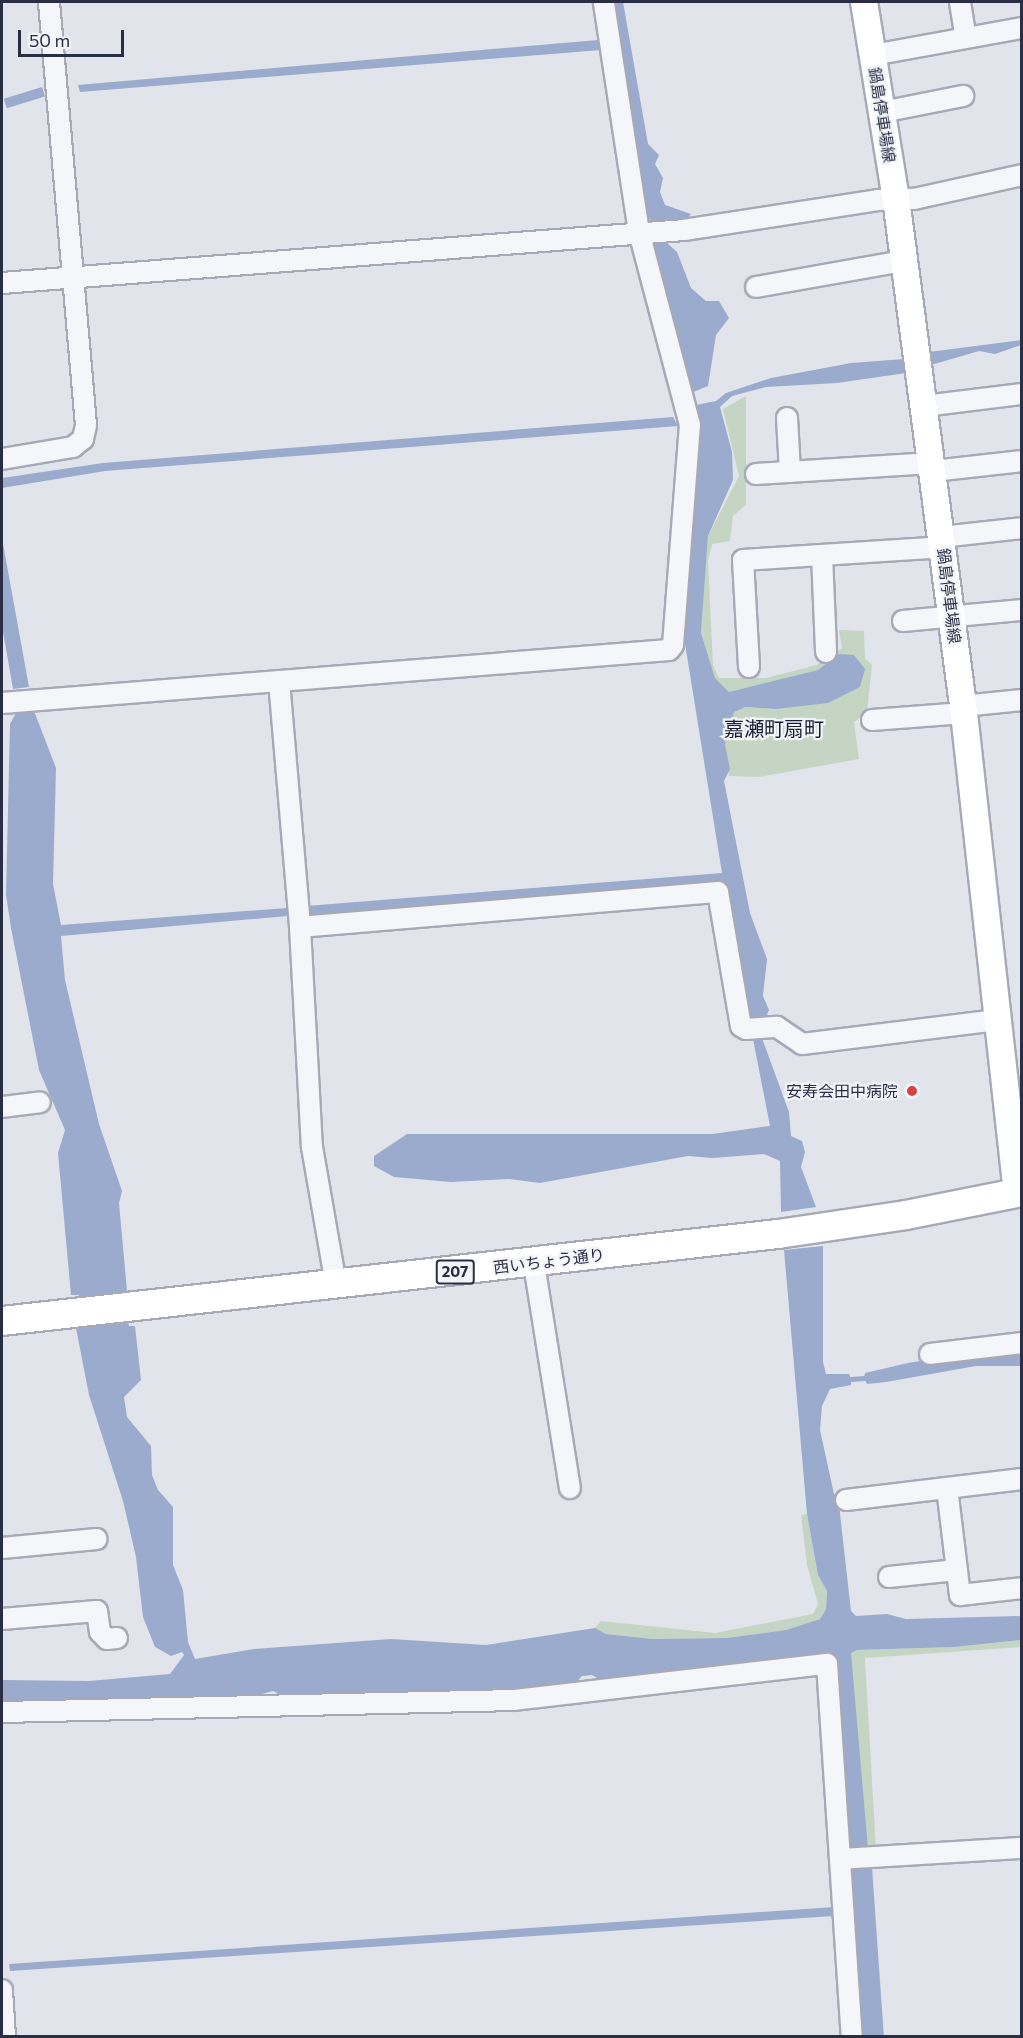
<!DOCTYPE html>
<html>
<head>
<meta charset="utf-8">
<style>
	body { margin:0 }
	#map { position:relative; width:1023px; height:2038px; overflow:hidden; background:#e2e4eb; font-family:Commissioner,"Noto Sans JP",sans-serif }
	div>[style] { position:absolute }
	[style*='--x'] { left:calc(var(--x)*1px); top:calc(var(--y)*1px); width:calc(var(--w)*1px); rotate:calc(var(--a)*1deg) }
	.green>* { inset:0; background:#c4d6c3 }
	.water>* { inset:0; background:#9babcd; transform-origin:0 0 }
	.stream>* { height:4.5px; margin:-2.25px; padding:0 2.25px; transform-origin:2.25px; border-radius:2.25px; background:#9babcd }
	.roads { filter:drop-shadow(2px 0 #a7aab6) drop-shadow(-2px 0 #a7aab6) drop-shadow(0 2px #a7aab6) drop-shadow(0 -2px #a7aab6) }
	.minor>* { height:20px; margin:-10px; padding:0 10px; transform-origin:10px; border-radius:10px; background:#f5f6f9 }
	.major>* { height:26px; margin:-13px; padding:0 13px; transform-origin:13px; border-radius:13px; background:#fff }
	.highway>* { height:28px; margin:-14px; padding:0 14px; transform-origin:14px; border-radius:14px; background:#fff }
	.dots>* { width:16px; height:16px; translate:-50% -50%; box-sizing:border-box; border:3px solid #f2f4f8; border-radius:50% }
	span { translate:-50% -50%; white-space:nowrap; text-align:center; line-height:1.15; -webkit-text-stroke:4.5px #f2f4f8; paint-order:stroke }
	.shield-label span { padding:2px 4px; background:#f2f4f8; border:2px solid; border-radius:4px; -webkit-text-stroke-width:0 }
	.shield-label { font-size:15px; color:#292e45; font-weight:700 }
	.street-label { font-size:16px; color:#292e45 }
	.poi-label { font-size:16px; color:#292e45 }
	.right { translate:-100% -50%; text-align:right }
	.quarter-label { font-size:20px; color:#1b1f35 }
	.frame { position:absolute; inset:0; border:3px solid #292e45; pointer-events:none }
	.scale { position:absolute; left:18px; top:30px; width:106px; height:27px; box-sizing:border-box; border:3px solid #292e45; border-top:0; padding-left:8px; font-size:18px; line-height:21px; white-space:nowrap; color:#292e45; -webkit-text-stroke:4px #f2f4f8; paint-order:stroke }
</style>
</head>
<body>
<div id="map">
	<div class="green">
		<i style="clip-path:polygon(746px 396px,746px 505px,733px 516px,730px 541px,712px 544px,708px 561px,713px 665px,719px 678px,766px 678px,817px 665px,842px 648px,839px 630px,864px 631px,865px 658px,872px 665px,867px 713px,854px 722px,859px 759px,759px 777px,729px 776px,725px 744px,734px 711px,746px 707px,776px 709px,839px 654px,819px 670px,729px 692px,715px 678px,701px 633px,708px 536px,739px 476px,723px 409px)"></i>
		<i style="clip-path:polygon(807px 1514px,818px 1575px,827px 1591px,826px 1609px,820px 1619px,786px 1630px,726px 1638px,653px 1639px,606px 1634px,595px 1628px,601px 1621px,715px 1633px,813px 1614px,818px 1604px,807px 1565px,801px 1515px)"></i>
		<i style="clip-path:polygon(1021px 1640px,1021px 1647px,865px 1658px,876px 1850px,868px 1848px,850px 1653px,857px 1650px,955px 1647px)"></i>
	</div>
	<div class="water">
		<i style="clip-path:polygon(616px 2px,623px 2px,648px 144px,659px 155px,655px 164px,663px 178px,660px 192px,665px 205px,691px 214px,686px 220px,654px 222px,648px 218px)"></i>
		<i style="clip-path:polygon(598px 40px,601px 50px,80px 92px,78px 85px)"></i>
		<i style="left:42px;top:87px;width:10px;height:40px;rotate:73deg"></i>
		<i style="clip-path:polygon(653px 240px,666px 242px,677px 252px,691px 288px,706px 301px,719px 301px,729px 318px,716px 335px,708px 386px,691px 393px)"></i>
		<i style="clip-path:polygon(1021px 340px,1021px 345px,995px 354px,979px 351px,931px 365px,929px 352px)"></i>
		<i style="clip-path:polygon(904px 359px,906px 373px,837px 383px,766px 387px,732px 396px,720px 407px,732px 452px,733px 480px,708px 536px,701px 633px,715px 678px,729px 692px,818px 670px,839px 654px,854px 655px,865px 669px,860px 687px,828px 703px,776px 709px,746px 707px,734px 712px,725px 744px,730px 769px,724px 781px,750px 913px,767px 959px,763px 996px,769px 1010px,767px 1015px,752px 1022px,748px 1019px,732px 909px,724px 882px,307px 915px,306px 906px,722px 873px,683px 631px,701px 421px,696px 405px,716px 401px,726px 393px,771px 378px,851px 363px)"></i>
		<i style="clip-path:polygon(673px 417px,678px 426px,105px 471px,2px 488px,2px 478px,103px 463px)"></i>
		<i style="clip-path:polygon(2px 538px,29px 687px,13px 689px,2px 626px)"></i>
		<i style="clip-path:polygon(34px 711px,56px 768px,53px 884px,61px 925px,287px 908px,288px 916px,61px 936px,65px 980px,99px 1124px,122px 1191px,119px 1203px,127px 1291px,122px 1293px,129px 1326px,135px 1326px,141px 1380px,124px 1397px,127px 1417px,151px 1446px,152px 1475px,158px 1490px,173px 1507px,173px 1565px,183px 1590px,188px 1642px,195px 1659px,254px 1649px,391px 1639px,486px 1645px,595px 1628px,606px 1634px,653px 1639px,726px 1638px,786px 1630px,820px 1619px,826px 1609px,827px 1591px,818px 1575px,807px 1514px,784px 1250px,823px 1246px,823px 1362px,826px 1374px,849px 1374px,851px 1379px,851px 1385px,830px 1389px,822px 1406px,820px 1430px,834px 1494px,838px 1496px,851px 1611px,856px 1616px,887px 1614px,906px 1619px,1021px 1616px,1021px 1640px,955px 1647px,857px 1650px,851px 1653px,868px 1848px,849px 1849px,835px 1663px,832px 1655px,602px 1681px,592px 1675px,582px 1676px,575px 1684px,507px 1691px,284px 1696px,273px 1691px,251px 1697px,2px 1701px,2px 1680px,89px 1681px,170px 1674px,184px 1655px,182px 1652px,171px 1656px,155px 1647px,143px 1617px,136px 1557px,123px 1501px,89px 1395px,76px 1328px,84px 1326px,79px 1295px,71px 1295px,58px 1153px,65px 1130px,39px 1070px,11px 928px,6px 895px,10px 724px,16px 713px)"></i>
		<i style="clip-path:polygon(762px 1038px,789px 1112px,791px 1136px,802px 1141px,805px 1152px,801px 1167px,816px 1207px,781px 1212px,780px 1161px,764px 1154px,713px 1158px,688px 1156px,540px 1183px,509px 1179px,451px 1182px,394px 1177px,374px 1166px,374px 1156px,407px 1134px,712px 1134px,770px 1126px,753px 1039px)"></i>
		<i style="clip-path:polygon(1021px 1350px,1021px 1366px,976px 1366px,886px 1382px,867px 1384px,864px 1378px,865px 1373px,908px 1363px,983px 1351px)"></i>
		<i style="left:872px;top:1867px;width:169px;height:22px;rotate:86deg"></i>
		<i style="clip-path:polygon(834px 1907px,834px 1916px,10px 1971px,9px 1964px)"></i>
	</div>
	<div class="stream">
		<i style="--x:83;--y:282;--w:24;--a:85"></i>
		<i style="--x:851;--y:1379;--w:13;--a:-4"></i>
	</div>
	<div class="roads">
		<div class="minor">
			<i style="--x:960;--y:2;--w:36;--a:81"></i>
			<i style="--x:873;--y:55;--w:151;--a:-10.3"></i>
			<i style="--x:882;--y:112;--w:83;--a:-11.2"></i>
			<i style="--x:2;--y:283;--w:684;--a:-4.44"></i>
			<i style="--x:684;--y:230;--w:196;--a:-8.8"></i>
			<i style="--x:878;--y:200;--w:36;--a:-2"></i>
			<i style="--x:914;--y:199;--w:111;--a:-12.5"></i>
			<i style="--x:756;--y:287;--w:150;--a:-10"></i>
			<i style="--x:924;--y:406;--w:99;--a:-7"></i>
			<i style="--x:787;--y:418;--w:54;--a:86.8"></i>
			<i style="--x:2;--y:459;--w:72;--a:-9.6"></i>
			<i style="--x:73;--y:447;--w:13;--a:-39"></i>
			<i style="--x:83;--y:439;--w:14;--a:-78"></i>
			<i style="--x:86;--y:425;--w:425;--a:-95"></i>
			<i style="--x:933;--y:471;--w:90;--a:-6.4"></i>
			<i style="--x:756;--y:474;--w:176;--a:-3.6"></i>
			<i style="--x:941;--y:537;--w:81;--a:-6.3"></i>
			<i style="--x:822;--y:555;--w:97;--a:87.6"></i>
			<i style="--x:903;--y:621;--w:120;--a:-5.3"></i>
			<i style="--x:749;--y:667;--w:107;--a:-93.2"></i>
			<i style="--x:743;--y:560;--w:199;--a:-3.7"></i>
			<i style="--x:279;--y:681;--w:247;--a:85.1"></i>
			<i style="--x:300;--y:927;--w:220;--a:86.9"></i>
			<i style="--x:312;--y:1147;--w:140;--a:80.1"></i>
			<i style="--x:2;--y:703;--w:669;--a:-4.54"></i>
			<i style="--x:669;--y:650;--w:6;--a:-51"></i>
			<i style="--x:673;--y:645;--w:221;--a:-85.6"></i>
			<i style="--x:690;--y:425;--w:200;--a:-104.8"></i>
			<i style="--x:639;--y:232;--w:233;--a:-98.7"></i>
			<i style="--x:963;--y:706;--w:59;--a:-5.8"></i>
			<i style="--x:872;--y:720;--w:92;--a:-4.4"></i>
			<i style="--x:300;--y:927;--w:419;--a:-4.8"></i>
			<i style="--x:718;--y:892;--w:136;--a:80.3"></i>
			<i style="--x:741;--y:1026;--w:6;--a:31"></i>
			<i style="--x:746;--y:1029;--w:31;--a:-4"></i>
			<i style="--x:777;--y:1027;--w:30;--a:34"></i>
			<i style="--x:802;--y:1044;--w:197;--a:-7"></i>
			<i style="--x:2;--y:1107;--w:38;--a:-7"></i>
			<i style="--x:534;--y:1264;--w:227;--a:80.9"></i>
			<i style="--x:930;--y:1354;--w:93;--a:-6.8"></i>
			<i style="--x:947;--y:1488;--w:108;--a:83.1"></i>
			<i style="--x:960;--y:1595;--w:62;--a:-6.4"></i>
			<i style="--x:846;--y:1500;--w:177;--a:-6.8"></i>
			<i style="--x:2;--y:1548;--w:95;--a:-5.4"></i>
			<i style="--x:889;--y:1577;--w:68;--a:-5.9"></i>
			<i style="--x:2;--y:1619;--w:95;--a:-4.8"></i>
			<i style="--x:97;--y:1611;--w:21;--a:82"></i>
			<i style="--x:100;--y:1632;--w:10;--a:45"></i>
			<i style="--x:107;--y:1639;--w:10;--a:-6"></i>
			<i style="--x:2;--y:1712;--w:512;--a:-1.34"></i>
			<i style="--x:514;--y:1700;--w:315;--a:-6.6"></i>
			<i style="--x:827;--y:1664;--w:373;--a:86.2"></i>
			<i style="--x:840;--y:1859;--w:182;--a:-3.5"></i>
			<i style="--x:2;--y:1990;--w:46;--a:86.3"></i>
		</div>
		<div class="major">
			<i style="--x:864;--y:2;--w:200;--a:80.8"></i>
			<i style="--x:896;--y:199;--w:518;--a:82.46"></i>
			<i style="--x:964;--y:713;--w:483;--a:83.7"></i>
		</div>
		<div class="highway">
			<i style="--x:2;--y:1321;--w:781;--a:-6.4"></i>
			<i style="--x:778;--y:1234;--w:129;--a:-8.4"></i>
			<i style="--x:906;--y:1215;--w:118;--a:-11.2"></i>
		</div>
	</div>
	<div class="dots">
		<i style="left:912px;top:1091px;background:#d74240"></i>
	</div>
	<div class="shield-label">
		<span style="left:455px;top:1272px">207</span>
	</div>
	<div class="street-label">
		<span style="left:882px;top:115px;rotate:81deg">鍋島停車場線</span>
		<span style="left:949px;top:596px;rotate:83deg">鍋島停車場線</span>
		<span style="left:549px;top:1261px;rotate:-7deg">西いちょう通り</span>
	</div>
	<div class="poi-label">
		<span class="right" style="left:898px;top:1091px">安寿会田中病院</span>
	</div>
	<div class="quarter-label">
		<span style="left:774px;top:728px">嘉瀬町扇町</span>
	</div>
	<div class="frame"></div>
	<div class="scale">50 m</div>
</div>
</body>
</html>
